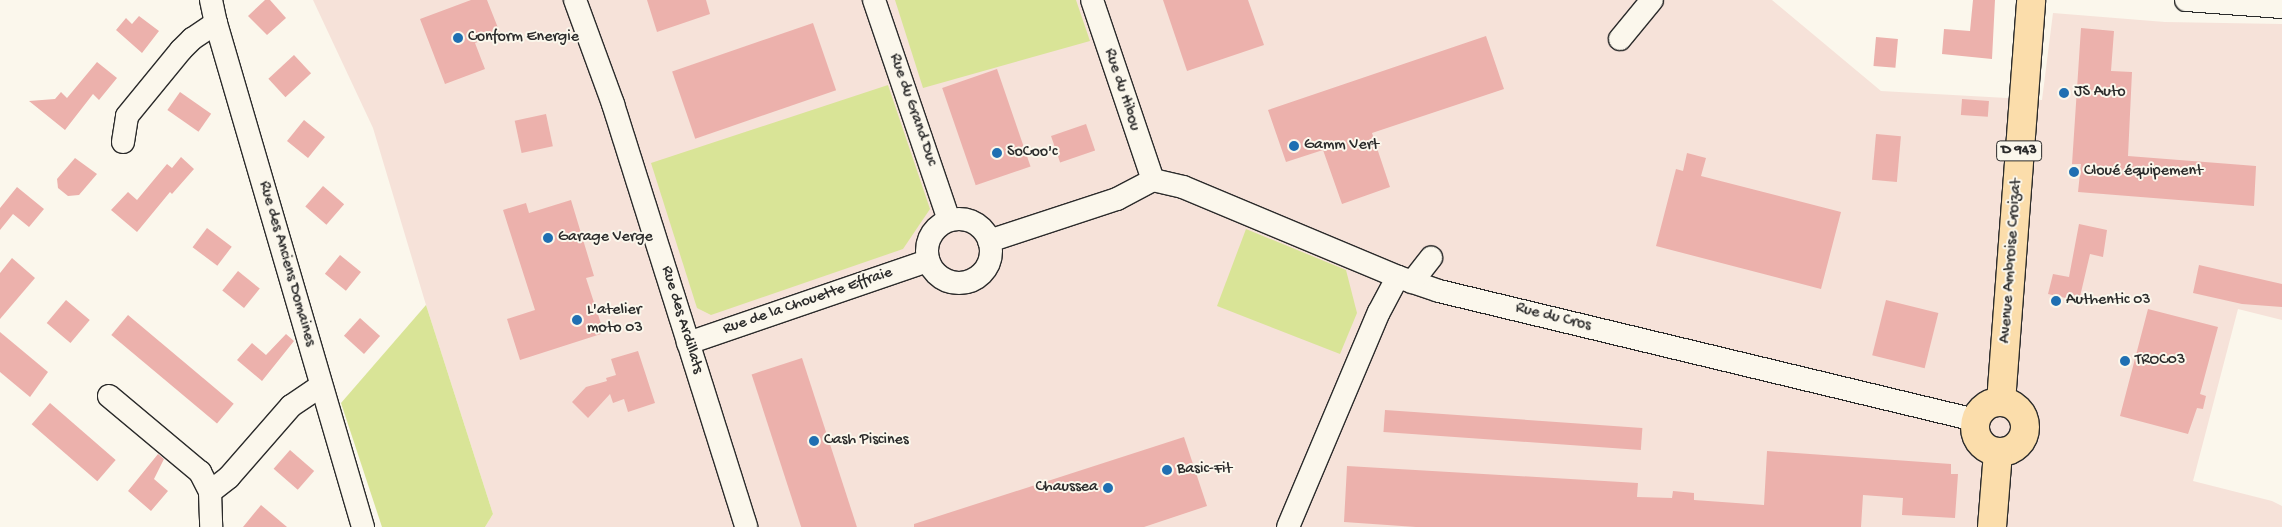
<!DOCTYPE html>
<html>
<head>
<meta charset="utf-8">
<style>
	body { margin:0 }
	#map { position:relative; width:2282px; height:527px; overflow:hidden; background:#fbf7ec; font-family:"Gochi Hand",sans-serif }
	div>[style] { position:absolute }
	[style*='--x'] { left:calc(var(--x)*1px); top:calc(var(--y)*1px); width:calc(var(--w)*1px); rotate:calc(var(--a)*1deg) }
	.built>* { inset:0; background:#f6e2d9 }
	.green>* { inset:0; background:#d9e497 }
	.building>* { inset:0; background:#ecb1ac; transform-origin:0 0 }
	.roads { filter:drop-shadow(1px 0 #2b2b2b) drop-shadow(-1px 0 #2b2b2b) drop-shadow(0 1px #2b2b2b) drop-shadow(0 -1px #2b2b2b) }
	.street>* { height:22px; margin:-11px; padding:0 11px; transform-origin:11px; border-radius:11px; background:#fbf7ec }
	.street>.ring { margin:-11px; padding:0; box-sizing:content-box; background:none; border:22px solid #fbf7ec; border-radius:50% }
	.primary>* { height:28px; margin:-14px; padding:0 14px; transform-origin:14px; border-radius:14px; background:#fbddab }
	.primary>.ring { margin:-14px; padding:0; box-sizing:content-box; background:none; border:28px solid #fbddab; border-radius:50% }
	.dots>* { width:14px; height:14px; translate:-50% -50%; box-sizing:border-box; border:2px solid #fbf7ec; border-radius:50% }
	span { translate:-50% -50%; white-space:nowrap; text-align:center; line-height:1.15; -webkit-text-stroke:4px #fbf7ec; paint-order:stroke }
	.shield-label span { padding:1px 4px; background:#fbf7ec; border:1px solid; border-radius:4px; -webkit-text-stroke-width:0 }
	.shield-label { font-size:15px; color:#2b2b2b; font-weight:700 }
	.poi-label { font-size:16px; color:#2b2b2b }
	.left { translate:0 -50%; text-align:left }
	.right { translate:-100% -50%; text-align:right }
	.street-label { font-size:16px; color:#2b2b2b }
</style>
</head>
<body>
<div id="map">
	<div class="built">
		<i style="clip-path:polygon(313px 0,1772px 0,1881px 91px,2042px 100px,2053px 13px,2165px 22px,2282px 24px,2282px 320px,2238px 309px,2193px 481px,2272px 501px,2282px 506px,2282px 527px,485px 527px,493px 514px,426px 305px,373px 128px)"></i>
	</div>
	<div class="green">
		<i style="clip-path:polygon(895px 0,1076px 0,1090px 41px,923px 88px)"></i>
		<i style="clip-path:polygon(888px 85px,930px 209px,903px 249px,711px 315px,697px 308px,651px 163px)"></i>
		<i style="clip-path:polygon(1246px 229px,1346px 270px,1357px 313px,1340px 354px,1217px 306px)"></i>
		<i style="clip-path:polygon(426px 305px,493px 514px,485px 527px,382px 527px,341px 403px)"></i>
	</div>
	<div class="building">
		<i style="clip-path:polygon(265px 0,270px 0,286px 18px,267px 35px,248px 16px)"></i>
		<i style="clip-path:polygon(471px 0,487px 0,500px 33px,475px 43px,485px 69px,445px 84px,420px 19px)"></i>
		<i style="clip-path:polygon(647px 0,706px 0,710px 14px,657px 32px)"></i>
		<i style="clip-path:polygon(1163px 0,1248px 0,1264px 45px,1187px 71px)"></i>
		<i style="clip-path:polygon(1973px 0,1995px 0,1992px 59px,1942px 54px,1944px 29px,1970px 31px)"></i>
		<i style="clip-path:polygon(139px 16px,159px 31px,142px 53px,116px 30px,126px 18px,132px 24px)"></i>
		<i style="left:813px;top:23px;width:71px;height:149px;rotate:71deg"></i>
		<i style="clip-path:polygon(2081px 28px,2114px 31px,2111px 71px,2132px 72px,2128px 156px,2256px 166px,2254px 206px,2078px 192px,2081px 164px,2072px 164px)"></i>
		<i style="clip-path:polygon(1486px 36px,1504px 89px,1372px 133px,1390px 187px,1342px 204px,1323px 150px,1286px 162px,1268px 110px)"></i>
		<i style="left:1876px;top:37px;width:22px;height:29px;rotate:5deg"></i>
		<i style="left:294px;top:55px;width:25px;height:35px;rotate:47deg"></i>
		<i style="clip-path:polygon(97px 62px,117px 78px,99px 100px,93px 94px,65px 130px,29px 101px,55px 99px,61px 92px,67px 98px)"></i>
		<i style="left:997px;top:69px;width:103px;height:58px;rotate:71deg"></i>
		<i style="left:180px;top:92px;width:38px;height:22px;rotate:35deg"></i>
		<i style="left:1962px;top:99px;width:27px;height:16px;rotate:4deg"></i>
		<i style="left:546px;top:114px;width:33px;height:32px;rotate:78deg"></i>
		<i style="left:304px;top:120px;width:27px;height:27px;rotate:39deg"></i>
		<i style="left:1086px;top:124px;width:28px;height:37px;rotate:71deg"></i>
		<i style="left:1876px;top:134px;width:25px;height:46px;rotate:5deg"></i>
		<i style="clip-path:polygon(1687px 153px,1706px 158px,1701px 176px,1841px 212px,1821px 289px,1656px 246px,1676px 169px,1683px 171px)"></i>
		<i style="clip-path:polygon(181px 157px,194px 169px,172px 194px,170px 192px,137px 232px,111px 210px,128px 192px,137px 200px,167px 164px,172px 168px)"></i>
		<i style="clip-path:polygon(75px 158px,97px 174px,79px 195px,68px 196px,58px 188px,57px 179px)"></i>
		<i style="left:323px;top:186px;width:28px;height:27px;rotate:41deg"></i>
		<i style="clip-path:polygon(17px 187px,44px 209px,29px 227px,13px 214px,0 230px,0 208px)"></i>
		<i style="clip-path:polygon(571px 200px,594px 276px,586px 278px,604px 333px,520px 360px,507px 319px,535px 310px,503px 210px,526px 203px,529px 213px)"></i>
		<i style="clip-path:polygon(2079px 224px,2107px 230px,2103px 257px,2090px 254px,2079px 301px,2048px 294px,2053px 274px,2069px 277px)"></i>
		<i style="left:207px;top:228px;width:31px;height:24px;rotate:37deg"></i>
		<i style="left:340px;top:255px;width:27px;height:24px;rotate:39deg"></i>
		<i style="clip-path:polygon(12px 258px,35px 278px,0 319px,0 273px)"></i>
		<i style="clip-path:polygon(2199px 265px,2282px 284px,2282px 307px,2242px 304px,2193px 293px)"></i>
		<i style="left:238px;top:271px;width:28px;height:25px;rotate:39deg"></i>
		<i style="left:66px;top:300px;width:31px;height:30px;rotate:40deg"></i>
		<i style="left:1886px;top:300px;width:54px;height:57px;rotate:14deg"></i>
		<i style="clip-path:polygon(2148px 309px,2218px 327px,2200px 394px,2206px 396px,2203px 409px,2197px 408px,2188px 434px,2120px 416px)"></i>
		<i style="left:128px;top:315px;width:138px;height:26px;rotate:40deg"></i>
		<i style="left:360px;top:318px;width:27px;height:24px;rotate:42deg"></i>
		<i style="clip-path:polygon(0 332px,48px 372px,30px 397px,0 372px)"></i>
		<i style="clip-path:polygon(286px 334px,294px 341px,262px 381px,237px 360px,252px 343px,266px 355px)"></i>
		<i style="clip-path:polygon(638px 351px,655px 403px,628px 412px,624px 399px,613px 403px,610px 394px,588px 418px,572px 402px,586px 387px,607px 381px,606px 378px,616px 375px,611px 359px)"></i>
		<i style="left:802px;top:358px;width:178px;height:53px;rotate:72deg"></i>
		<i style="left:50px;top:403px;width:87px;height:28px;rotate:41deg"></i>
		<i style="left:1385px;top:410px;width:258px;height:22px;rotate:4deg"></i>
		<i style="clip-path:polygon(1184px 437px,1207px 506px,1144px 527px,914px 527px,914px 524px)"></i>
		<i style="left:290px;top:450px;width:32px;height:25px;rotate:41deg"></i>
		<i style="clip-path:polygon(1767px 451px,1951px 464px,1951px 474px,1958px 474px,1955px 518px,1902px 515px,1903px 498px,1863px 495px,1861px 527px,1416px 527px,1344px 522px,1347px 466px,1638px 483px,1637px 497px,1672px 498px,1673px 491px,1694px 493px,1694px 500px,1764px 505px)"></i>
		<i style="clip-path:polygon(158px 454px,164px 459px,154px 479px,168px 491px,151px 511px,128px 491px)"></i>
		<i style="clip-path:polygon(261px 505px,287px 527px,243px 527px)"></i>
	</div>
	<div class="roads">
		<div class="street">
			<i style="--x:211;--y:0;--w:24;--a:78"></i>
			<i style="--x:216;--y:23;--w:525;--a:73.74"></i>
			<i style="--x:575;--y:0;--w:111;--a:69.9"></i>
			<i style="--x:613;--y:104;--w:443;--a:72.5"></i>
			<i style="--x:874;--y:0;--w:232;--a:71.2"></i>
			<i style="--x:1092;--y:0;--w:190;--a:71.3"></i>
			<i style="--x:2186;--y:0;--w:96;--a:4.2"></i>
			<i style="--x:1620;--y:39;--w:50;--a:-50.6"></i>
			<i style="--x:123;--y:142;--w:26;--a:-81"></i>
			<i style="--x:127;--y:116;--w:85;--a:-50.7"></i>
			<i style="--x:181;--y:50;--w:16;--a:-45"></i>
			<i style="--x:192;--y:39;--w:29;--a:-34"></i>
			<i style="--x:1153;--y:180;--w:31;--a:13"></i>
			<i style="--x:1183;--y:187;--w:233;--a:22.7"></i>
			<i style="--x:1398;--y:277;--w:43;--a:18.9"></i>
			<i style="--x:1439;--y:291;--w:551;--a:13.53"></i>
			<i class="ring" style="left:927px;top:219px;width:42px;height:42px"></i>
			<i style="--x:989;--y:241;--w:135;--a:-18.2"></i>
			<i style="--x:1117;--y:199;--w:41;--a:-27.8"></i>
			<i style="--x:1412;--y:282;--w:31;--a:-52"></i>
			<i style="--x:688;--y:343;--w:254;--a:-18.9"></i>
			<i style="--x:109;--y:396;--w:119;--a:39.9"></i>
			<i style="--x:200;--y:472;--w:22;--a:63"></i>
			<i style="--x:210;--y:492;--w:35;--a:88"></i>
			<i style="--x:210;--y:492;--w:24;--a:-38"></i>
			<i style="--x:229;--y:477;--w:94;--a:-48.9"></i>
			<i style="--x:291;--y:406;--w:36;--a:-34"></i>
			<i style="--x:1288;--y:527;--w:233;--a:-67.1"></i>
			<i style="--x:1379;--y:312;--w:40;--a:-62"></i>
		</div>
		<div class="primary">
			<i class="ring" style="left:1975px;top:402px;width:22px;height:22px"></i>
			<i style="--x:2001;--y:402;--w:403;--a:-85.7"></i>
			<i style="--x:1992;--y:527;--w:75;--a:-85.4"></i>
		</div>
	</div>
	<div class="dots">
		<i style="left:458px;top:38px;background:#1f6fb2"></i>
		<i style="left:2064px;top:93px;background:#1f6fb2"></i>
		<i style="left:1294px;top:146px;background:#1f6fb2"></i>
		<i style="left:997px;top:153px;background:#1f6fb2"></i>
		<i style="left:2074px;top:172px;background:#1f6fb2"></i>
		<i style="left:548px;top:238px;background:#1f6fb2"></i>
		<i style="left:2056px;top:301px;background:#1f6fb2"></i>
		<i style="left:577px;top:320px;background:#1f6fb2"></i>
		<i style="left:2125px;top:361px;background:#1f6fb2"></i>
		<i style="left:814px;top:441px;background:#1f6fb2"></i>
		<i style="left:1167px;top:470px;background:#1f6fb2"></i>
		<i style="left:1108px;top:488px;background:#1f6fb2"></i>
	</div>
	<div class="shield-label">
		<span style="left:2019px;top:151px">D 943</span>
	</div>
	<div class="poi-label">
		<span class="left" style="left:468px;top:38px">Conform Energie</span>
		<span class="left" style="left:2074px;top:93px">JS Auto</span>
		<span class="left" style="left:1304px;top:146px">Gamm Vert</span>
		<span class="left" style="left:1007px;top:153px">SoCoo'c</span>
		<span class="left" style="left:2084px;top:172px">Cloué équipement</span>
		<span class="left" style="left:558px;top:238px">Garage Verge</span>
		<span class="left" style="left:2066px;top:301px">Authentic 03</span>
		<span class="left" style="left:587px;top:320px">L'atelier<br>moto 03</span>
		<span class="left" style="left:2135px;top:361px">TROC03</span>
		<span class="left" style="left:824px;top:441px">Cash Piscines</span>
		<span class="left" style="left:1177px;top:470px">Basic-Fit</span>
		<span class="right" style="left:1098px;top:488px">Chaussea</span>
	</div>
	<div class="street-label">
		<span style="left:1121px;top:90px;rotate:72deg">Rue du Hibou</span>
		<span style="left:912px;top:110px;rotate:71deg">Rue du Grand Duc</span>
		<span style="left:2012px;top:261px;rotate:-86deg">Avenue Ambroise Croizat</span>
		<span style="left:286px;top:264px;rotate:74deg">Rue des Anciens Domaines</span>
		<span style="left:808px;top:302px;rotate:-19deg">Rue de la Chouette Effraie</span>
		<span style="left:1553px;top:318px;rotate:14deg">Rue du Cros</span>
		<span style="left:681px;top:320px;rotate:73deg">Rue des Ardillats</span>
	</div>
</div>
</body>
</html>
